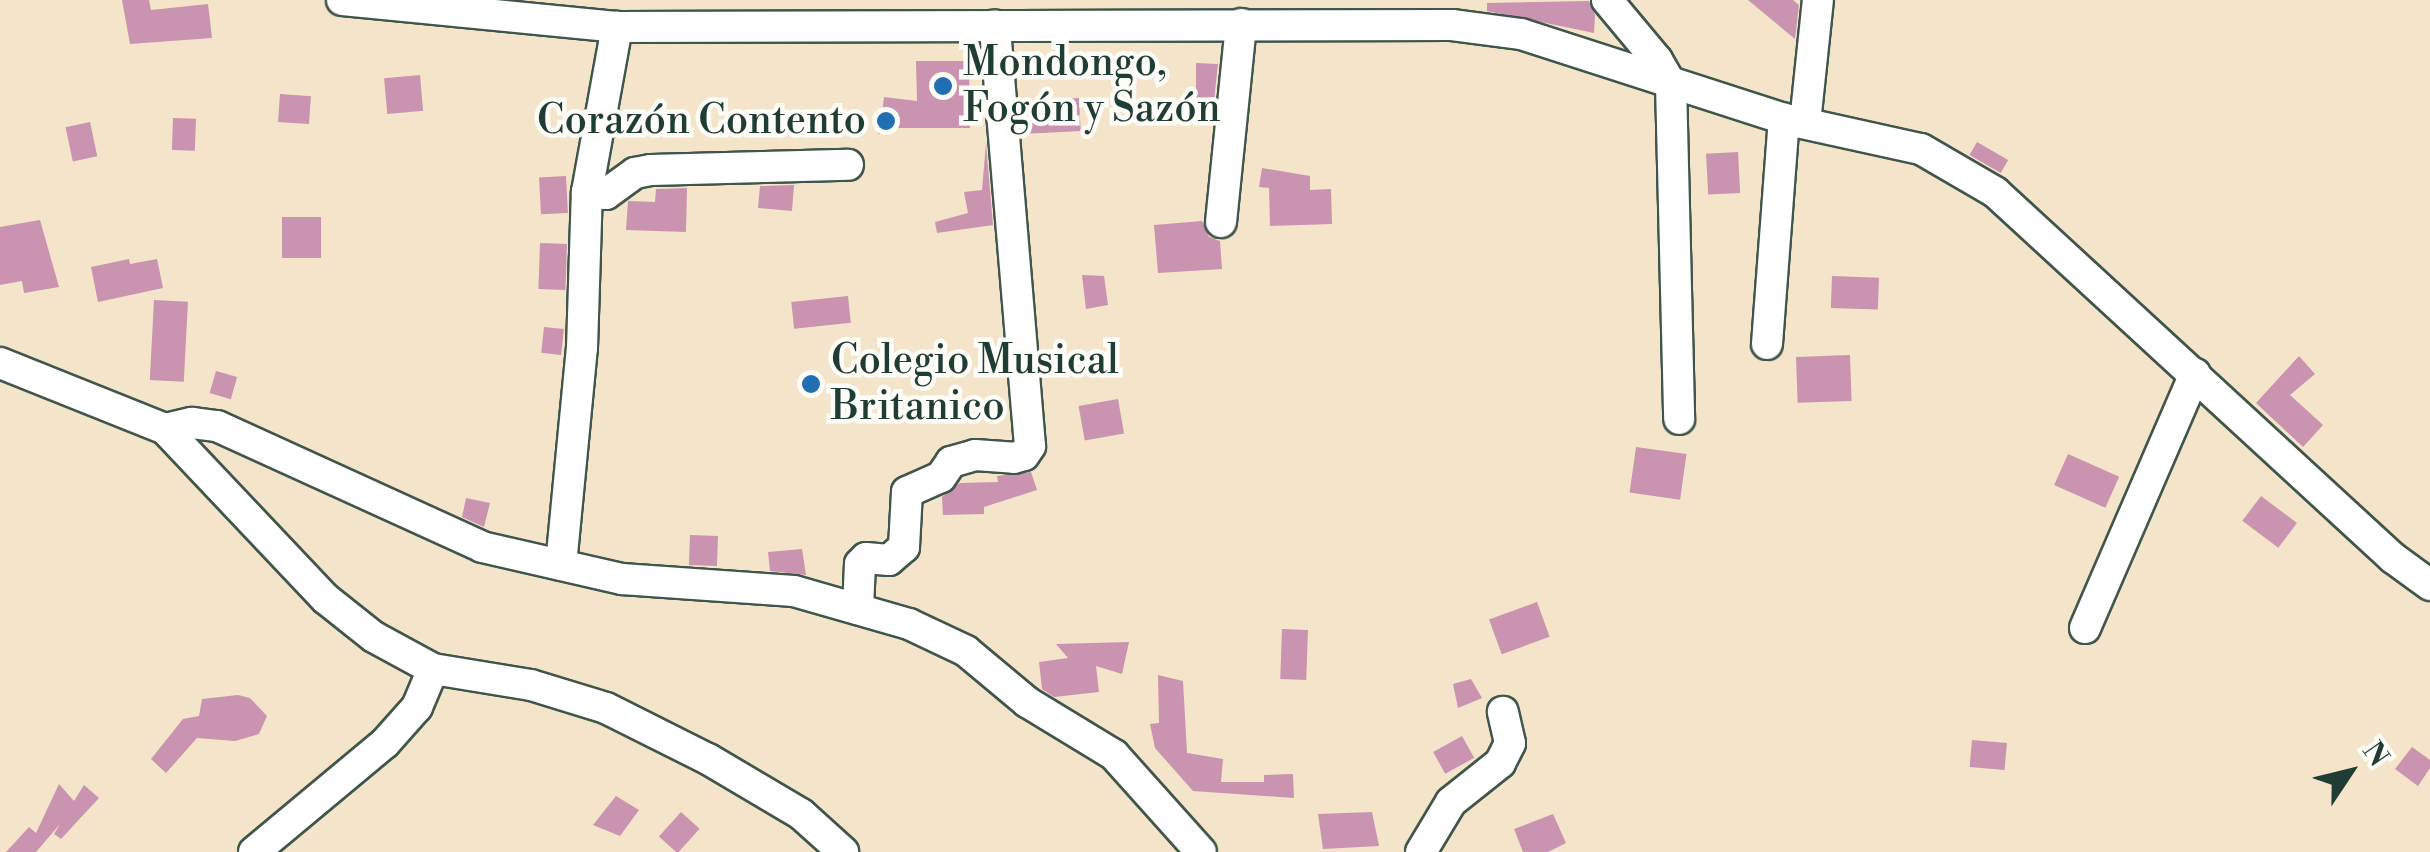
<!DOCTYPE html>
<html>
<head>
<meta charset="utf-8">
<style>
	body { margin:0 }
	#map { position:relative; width:2430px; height:852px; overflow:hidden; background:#f4e4ca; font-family:"Libre Bodoni",serif }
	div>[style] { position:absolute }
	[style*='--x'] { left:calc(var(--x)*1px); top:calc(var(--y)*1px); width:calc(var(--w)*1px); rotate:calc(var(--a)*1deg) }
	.building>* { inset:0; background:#ca93af; transform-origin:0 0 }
	.roads { filter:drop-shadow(2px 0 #3f564a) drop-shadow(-2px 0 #3f564a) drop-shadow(0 2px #3f564a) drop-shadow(0 -2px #3f564a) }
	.minor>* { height:30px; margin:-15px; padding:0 15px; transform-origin:15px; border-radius:15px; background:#fff }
	.dots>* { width:28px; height:28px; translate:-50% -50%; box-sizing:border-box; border:5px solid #fdfcf7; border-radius:50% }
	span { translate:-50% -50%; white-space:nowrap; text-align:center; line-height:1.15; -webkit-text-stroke:9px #fdfcf7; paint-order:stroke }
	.poi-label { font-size:40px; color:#1f3d34 }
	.left { translate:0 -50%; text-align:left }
	.right { translate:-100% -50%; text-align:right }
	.north { position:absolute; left:2300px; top:722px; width:100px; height:100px; -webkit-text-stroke:8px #fdfcf7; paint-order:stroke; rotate:55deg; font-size:28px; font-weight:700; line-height:40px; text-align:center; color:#1f3d34 }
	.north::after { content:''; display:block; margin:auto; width:35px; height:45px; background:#1f3d34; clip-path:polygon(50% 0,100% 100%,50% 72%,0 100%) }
</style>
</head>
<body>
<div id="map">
	<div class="building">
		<i style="clip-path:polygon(122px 0,149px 0,151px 10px,208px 4px,212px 38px,130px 44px)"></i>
		<i style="clip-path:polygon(1748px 0,1793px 0,1799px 5px,1795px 39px)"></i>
		<i style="clip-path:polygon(1589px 1px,1595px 15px,1594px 33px,1487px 11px,1487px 3px)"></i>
		<i style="clip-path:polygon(916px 61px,969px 61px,970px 128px,894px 128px,894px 133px,878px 134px,877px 113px,882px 113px,884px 97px,917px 101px)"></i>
		<i style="clip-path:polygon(1196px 63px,1218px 64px,1214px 101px,1196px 101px)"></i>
		<i style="left:420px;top:75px;width:36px;height:36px;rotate:85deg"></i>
		<i style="left:280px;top:94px;width:31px;height:28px;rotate:4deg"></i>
		<i style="left:1079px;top:98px;width:33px;height:59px;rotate:87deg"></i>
		<i style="left:173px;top:118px;width:23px;height:32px;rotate:2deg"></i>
		<i style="left:90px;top:122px;width:35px;height:25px;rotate:78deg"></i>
		<i style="left:1977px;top:142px;width:36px;height:15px;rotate:30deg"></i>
		<i style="clip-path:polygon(986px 143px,993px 225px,937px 233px,935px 222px,968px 213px,964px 192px,982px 190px)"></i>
		<i style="left:1738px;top:152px;width:41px;height:32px;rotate:87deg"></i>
		<i style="clip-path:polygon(1262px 168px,1310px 176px,1310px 190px,1331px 189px,1332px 224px,1270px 226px,1269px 188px,1259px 187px)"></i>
		<i style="left:566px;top:176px;width:37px;height:27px;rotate:87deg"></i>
		<i style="clip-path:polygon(794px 185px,792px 211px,758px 208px,760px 186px)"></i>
		<i style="clip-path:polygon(687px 188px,686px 232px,626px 230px,628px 201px,655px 202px,656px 189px)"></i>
		<i style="left:282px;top:217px;width:39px;height:41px"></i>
		<i style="clip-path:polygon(40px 220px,59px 287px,24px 293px,22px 281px,0 285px,0 227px)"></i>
		<i style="clip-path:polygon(1202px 221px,1209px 237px,1220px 241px,1222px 269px,1158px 273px,1154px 225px)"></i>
		<i style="left:567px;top:244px;width:46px;height:27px;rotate:92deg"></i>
		<i style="clip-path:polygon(129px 259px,130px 264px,157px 259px,163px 288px,98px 302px,91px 267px)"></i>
		<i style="clip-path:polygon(1082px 275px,1104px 276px,1108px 305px,1086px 309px)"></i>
		<i style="left:1832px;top:276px;width:47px;height:32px;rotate:2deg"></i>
		<i style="left:848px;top:296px;width:27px;height:57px;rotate:84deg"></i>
		<i style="left:154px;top:300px;width:34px;height:80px;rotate:3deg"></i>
		<i style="left:544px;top:327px;width:20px;height:26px;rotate:6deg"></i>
		<i style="left:1850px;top:355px;width:46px;height:54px;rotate:88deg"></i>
		<i style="clip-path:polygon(2299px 356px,2315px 374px,2290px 395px,2323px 425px,2303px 447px,2256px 403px)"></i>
		<i style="left:216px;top:371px;width:22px;height:23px;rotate:16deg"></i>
		<i style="left:1118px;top:399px;width:35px;height:40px;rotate:80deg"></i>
		<i style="left:1636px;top:447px;width:51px;height:46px;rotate:8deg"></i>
		<i style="left:2068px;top:454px;width:56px;height:34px;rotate:24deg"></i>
		<i style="clip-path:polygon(1031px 472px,1037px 490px,984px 507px,984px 514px,943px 515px,942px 497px,960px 483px,998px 482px,997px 476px)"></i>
		<i style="left:2261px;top:496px;width:45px;height:31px;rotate:37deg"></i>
		<i style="clip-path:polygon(466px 498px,490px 503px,484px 527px,462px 517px)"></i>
		<i style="left:690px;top:535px;width:28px;height:30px;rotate:2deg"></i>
		<i style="clip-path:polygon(802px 549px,806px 575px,770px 571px,768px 552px)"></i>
		<i style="left:1537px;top:602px;width:37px;height:51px;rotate:70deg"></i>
		<i style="left:1282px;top:629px;width:26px;height:50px;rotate:2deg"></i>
		<i style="clip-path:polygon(1129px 642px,1122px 674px,1096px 666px,1099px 692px,1054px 697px,1042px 689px,1039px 662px,1068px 658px,1056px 644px)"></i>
		<i style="clip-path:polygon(1158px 675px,1183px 681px,1187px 753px,1223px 759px,1221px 782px,1264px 782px,1264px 775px,1293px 774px,1294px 798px,1193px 791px,1155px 748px,1150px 724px,1159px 723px)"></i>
		<i style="clip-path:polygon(1471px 679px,1482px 698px,1458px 708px,1453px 684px)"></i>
		<i style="clip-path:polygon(238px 695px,250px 698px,267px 716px,259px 734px,235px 741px,197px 738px,166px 773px,151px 759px,183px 719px,199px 716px,202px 699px)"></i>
		<i style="left:1462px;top:736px;width:25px;height:33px;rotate:61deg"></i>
		<i style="left:1972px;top:740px;width:35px;height:27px;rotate:5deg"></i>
		<i style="clip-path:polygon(2412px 747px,2430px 760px,2430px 768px,2418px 786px,2395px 769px)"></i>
		<i style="clip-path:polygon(59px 784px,74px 801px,84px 785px,99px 798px,61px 839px,54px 834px,60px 824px,36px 852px,6px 852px,29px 827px,36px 833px)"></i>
		<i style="clip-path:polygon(616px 796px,639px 810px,620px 836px,593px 825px)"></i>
		<i style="left:681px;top:812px;width:25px;height:33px;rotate:42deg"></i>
		<i style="clip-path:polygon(1372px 812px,1379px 846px,1323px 849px,1318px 814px)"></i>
		<i style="clip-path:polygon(1553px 814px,1566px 843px,1548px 852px,1523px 852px,1514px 829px)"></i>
	</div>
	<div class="roads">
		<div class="minor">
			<i style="--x:342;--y:0;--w:276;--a:5.6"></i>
			<i style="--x:617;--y:27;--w:835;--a:-0.14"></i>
			<i style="--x:1452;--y:25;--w:70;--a:7.4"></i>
			<i style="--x:1521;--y:34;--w:276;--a:17.9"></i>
			<i style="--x:1784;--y:119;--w:140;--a:12.4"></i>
			<i style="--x:1921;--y:149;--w:86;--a:30.2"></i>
			<i style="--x:1995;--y:192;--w:541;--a:42.6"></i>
			<i style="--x:2393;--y:558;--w:46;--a:36.1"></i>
			<i style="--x:1607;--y:0;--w:78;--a:50.2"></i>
			<i style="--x:1657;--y:60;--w:28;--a:60"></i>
			<i style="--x:1671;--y:84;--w:335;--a:88.6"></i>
			<i style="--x:1805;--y:123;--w:124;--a:-84"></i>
			<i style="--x:587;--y:192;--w:19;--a:6"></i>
			<i style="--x:606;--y:194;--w:36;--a:-36"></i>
			<i style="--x:635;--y:173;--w:16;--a:-11"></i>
			<i style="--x:651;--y:170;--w:197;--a:-1.5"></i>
			<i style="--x:1221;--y:222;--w:199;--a:-84.2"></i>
			<i style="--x:1767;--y:344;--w:226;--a:-85.7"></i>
			<i style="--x:0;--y:363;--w:178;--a:21.8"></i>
			<i style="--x:165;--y:429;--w:234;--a:46.6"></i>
			<i style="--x:326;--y:599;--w:61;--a:38.4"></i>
			<i style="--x:374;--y:637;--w:67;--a:28.5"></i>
			<i style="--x:433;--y:669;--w:99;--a:9.3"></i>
			<i style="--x:531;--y:685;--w:78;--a:17"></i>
			<i style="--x:606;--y:708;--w:114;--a:26.6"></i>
			<i style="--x:708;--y:759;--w:108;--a:30.6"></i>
			<i style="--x:801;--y:814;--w:57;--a:42.1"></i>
			<i style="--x:165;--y:429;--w:28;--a:-13"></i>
			<i style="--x:192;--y:423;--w:25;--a:7"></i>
			<i style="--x:217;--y:426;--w:291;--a:24.5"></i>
			<i style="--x:482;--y:547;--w:144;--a:12.9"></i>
			<i style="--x:622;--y:579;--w:172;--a:4"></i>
			<i style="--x:794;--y:591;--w:120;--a:16"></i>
			<i style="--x:909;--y:624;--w:63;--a:25.3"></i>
			<i style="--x:966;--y:651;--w:80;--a:39.9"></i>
			<i style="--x:1027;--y:702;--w:102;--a:31.3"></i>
			<i style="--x:1114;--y:755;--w:130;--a:48.1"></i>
			<i style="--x:561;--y:565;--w:218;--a:-84.5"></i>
			<i style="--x:582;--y:348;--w:156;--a:-88.2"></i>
			<i style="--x:587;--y:192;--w:168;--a:-79.7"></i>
			<i style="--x:858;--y:609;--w:45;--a:-87.5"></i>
			<i style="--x:860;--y:564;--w:8;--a:-45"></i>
			<i style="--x:866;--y:558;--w:23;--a:5"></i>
			<i style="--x:889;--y:560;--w:20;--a:-41"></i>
			<i style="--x:904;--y:547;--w:55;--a:-86.9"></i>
			<i style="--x:907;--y:492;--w:37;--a:-24"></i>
			<i style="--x:941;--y:477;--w:18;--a:-56"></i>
			<i style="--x:951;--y:462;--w:25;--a:-16"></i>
			<i style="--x:975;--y:455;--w:39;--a:4"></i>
			<i style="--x:1014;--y:458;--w:10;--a:-17"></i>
			<i style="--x:1024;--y:455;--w:11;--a:-56"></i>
			<i style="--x:1030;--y:446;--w:422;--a:-94.8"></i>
			<i style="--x:2085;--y:628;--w:277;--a:-66.6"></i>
			<i style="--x:254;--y:852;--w:170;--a:-39.8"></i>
			<i style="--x:385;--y:743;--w:48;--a:-48.4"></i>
			<i style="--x:417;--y:707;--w:41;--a:-67.2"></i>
			<i style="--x:1421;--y:852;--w:58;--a:-59"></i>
			<i style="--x:1451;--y:802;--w:63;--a:-38.5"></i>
			<i style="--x:1500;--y:763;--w:22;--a:-63"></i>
			<i style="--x:1510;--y:743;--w:32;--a:-103"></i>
		</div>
	</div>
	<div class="dots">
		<i style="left:943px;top:86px;background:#1f6fb2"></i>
		<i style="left:886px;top:121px;background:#1f6fb2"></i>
		<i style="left:811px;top:384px;background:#1f6fb2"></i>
	</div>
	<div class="poi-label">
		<span class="left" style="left:963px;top:86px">Mondongo,<br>Fogón y Sazón</span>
		<span class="right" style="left:866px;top:121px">Corazón Contento</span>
		<span class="left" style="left:831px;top:384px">Colegio Musical<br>Britanico</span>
	</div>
	<div class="north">N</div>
</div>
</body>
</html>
